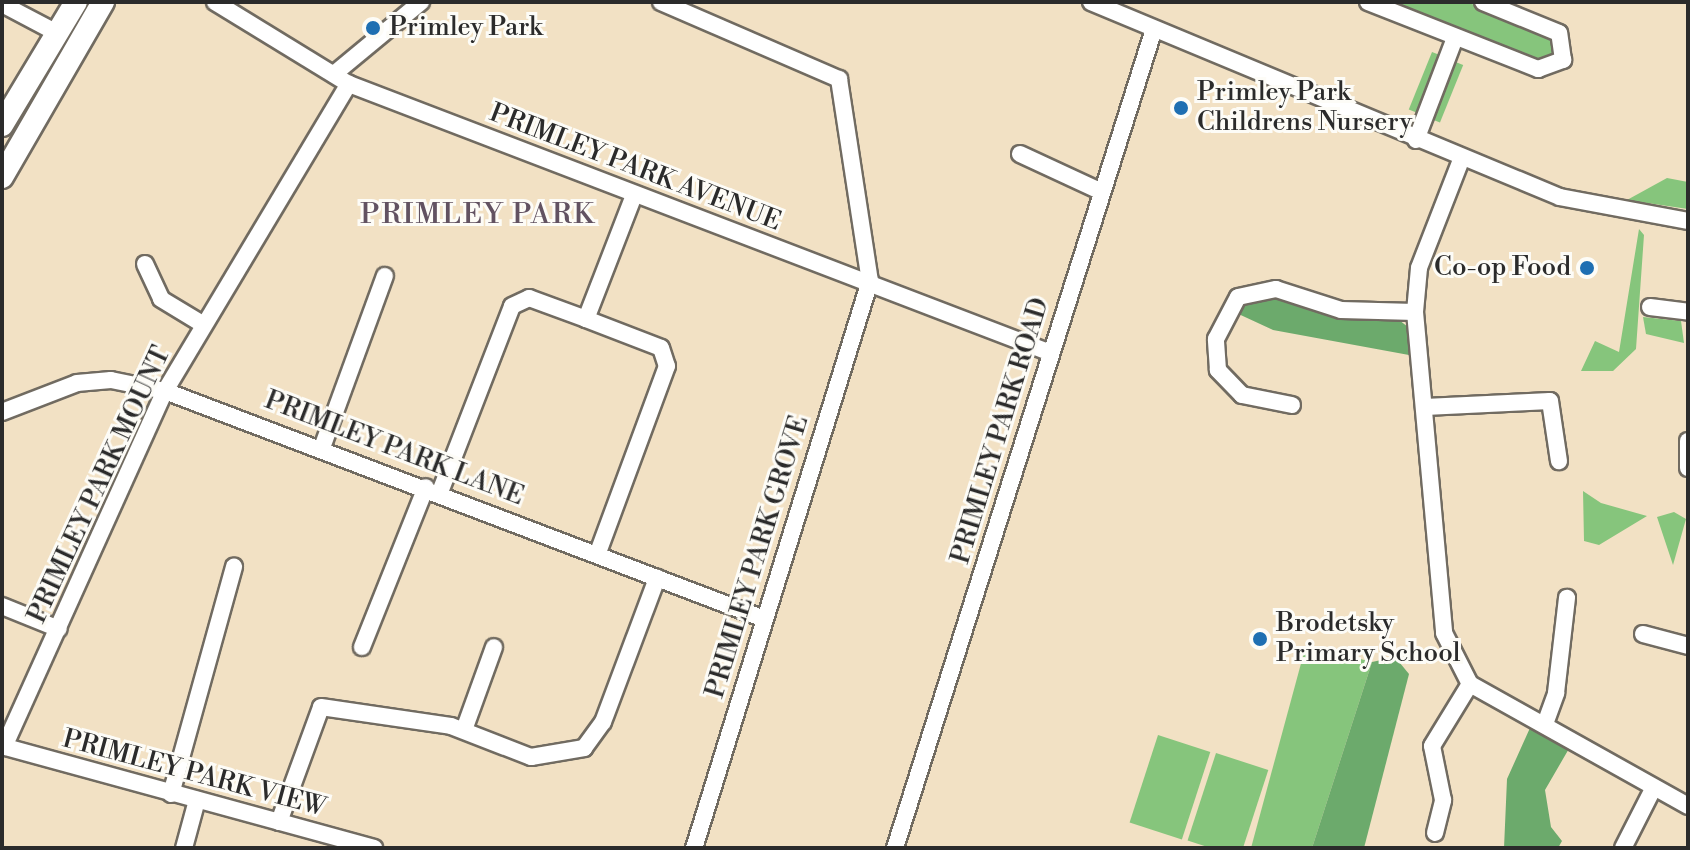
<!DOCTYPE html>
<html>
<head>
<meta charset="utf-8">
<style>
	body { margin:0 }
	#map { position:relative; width:1690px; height:850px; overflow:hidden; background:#f2e1c4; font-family:"Libre Bodoni",serif }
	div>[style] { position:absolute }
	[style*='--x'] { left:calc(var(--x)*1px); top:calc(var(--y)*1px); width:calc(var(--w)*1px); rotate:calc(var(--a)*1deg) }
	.green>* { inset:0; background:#86c57c; transform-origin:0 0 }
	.forest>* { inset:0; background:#6caa6c }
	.roads { filter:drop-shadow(2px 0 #716b61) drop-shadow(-2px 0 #716b61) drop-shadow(0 2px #716b61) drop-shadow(0 -2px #716b61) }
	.minor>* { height:16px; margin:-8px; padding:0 8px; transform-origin:8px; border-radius:8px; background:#fff }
	.highway>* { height:22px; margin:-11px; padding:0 11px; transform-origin:11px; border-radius:11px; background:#fff }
	.dots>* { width:22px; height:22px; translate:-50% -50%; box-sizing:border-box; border:4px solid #fdfcf7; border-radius:50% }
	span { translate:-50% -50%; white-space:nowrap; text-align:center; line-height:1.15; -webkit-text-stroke:6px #fdfcf7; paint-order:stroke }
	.poi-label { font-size:26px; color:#2b2b2b }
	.left { translate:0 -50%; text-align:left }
	.right { translate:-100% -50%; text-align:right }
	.street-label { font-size:26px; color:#2b2b2b }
	.neighbourhood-label { font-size:28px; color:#625261; letter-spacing:2px }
	.frame { position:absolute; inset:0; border:4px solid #2b2b2b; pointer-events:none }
</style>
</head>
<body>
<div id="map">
	<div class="green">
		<i style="clip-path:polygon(1378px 2px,1467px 2px,1552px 35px,1560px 53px,1545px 65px)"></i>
		<i style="left:1432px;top:52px;width:11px;height:62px;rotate:22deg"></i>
		<i style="left:1453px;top:61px;width:11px;height:62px;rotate:22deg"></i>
		<i style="clip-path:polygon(1667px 178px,1688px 182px,1688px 209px,1627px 200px)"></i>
		<i style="clip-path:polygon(1639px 229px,1644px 235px,1636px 349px,1613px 371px,1581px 371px,1595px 341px,1619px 352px)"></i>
		<i style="clip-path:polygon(1643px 317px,1681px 321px,1684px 343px,1646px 334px)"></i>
		<i style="clip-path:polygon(1583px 491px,1601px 503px,1647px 516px,1599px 545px,1584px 541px)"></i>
		<i style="clip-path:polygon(1674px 512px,1686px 519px,1673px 565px,1657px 517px)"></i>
		<i style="clip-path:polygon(1306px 645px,1372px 662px,1312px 848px,1251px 848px)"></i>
		<i style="left:1158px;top:735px;width:55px;height:92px;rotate:18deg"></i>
		<i style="left:1216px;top:753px;width:55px;height:92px;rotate:18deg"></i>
	</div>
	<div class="forest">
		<i style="clip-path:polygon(1267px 295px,1333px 316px,1399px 320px,1408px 327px,1409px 355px,1273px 330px,1232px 311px)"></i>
		<i style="clip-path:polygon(1395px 657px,1409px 674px,1364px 848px,1312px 848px,1372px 662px)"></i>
		<i style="clip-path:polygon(1534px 719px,1574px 740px,1545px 790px,1551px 827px,1562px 841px,1558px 848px,1504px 848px,1507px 779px)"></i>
	</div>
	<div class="roads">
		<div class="minor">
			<i style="--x:215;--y:2;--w:157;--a:31.5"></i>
			<i style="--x:349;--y:84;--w:752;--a:20.97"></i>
			<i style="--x:661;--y:2;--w:194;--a:23.4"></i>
			<i style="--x:839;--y:79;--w:204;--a:81.3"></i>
			<i style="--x:870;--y:281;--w:594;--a:107.24"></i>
			<i style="--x:1091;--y:2;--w:508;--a:22.58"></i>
			<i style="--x:1560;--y:197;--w:130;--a:10.6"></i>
			<i style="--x:1368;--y:2;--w:183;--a:21.5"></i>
			<i style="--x:1538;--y:69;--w:27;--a:-20"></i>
			<i style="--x:1563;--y:60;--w:27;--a:-98"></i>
			<i style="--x:1559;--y:33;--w:82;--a:-157.8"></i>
			<i style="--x:2;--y:4;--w:62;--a:27.8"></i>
			<i style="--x:334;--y:74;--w:113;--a:-39.6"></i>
			<i style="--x:1416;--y:140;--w:109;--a:-69.1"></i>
			<i style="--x:1020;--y:154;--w:88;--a:24.8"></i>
			<i style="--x:1461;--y:160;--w:116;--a:111.3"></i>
			<i style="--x:1419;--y:268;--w:44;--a:95.2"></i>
			<i style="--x:1415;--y:312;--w:322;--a:84.8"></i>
			<i style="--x:1444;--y:633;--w:57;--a:63"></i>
			<i style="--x:1470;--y:684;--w:250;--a:29.2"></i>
			<i style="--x:145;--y:264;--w:38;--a:65"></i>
			<i style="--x:161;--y:299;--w:50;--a:31.2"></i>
			<i style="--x:1650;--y:307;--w:38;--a:7"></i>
			<i style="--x:586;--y:319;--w:133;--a:-68.8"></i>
			<i style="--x:1292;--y:405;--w:51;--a:-168.7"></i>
			<i style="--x:1242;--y:395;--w:35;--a:-134"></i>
			<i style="--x:1218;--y:370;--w:31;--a:-94"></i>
			<i style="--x:1216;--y:339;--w:47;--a:-62.4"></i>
			<i style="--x:1238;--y:297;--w:39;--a:-12"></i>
			<i style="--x:1276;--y:289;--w:68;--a:17.9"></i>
			<i style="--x:1341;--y:310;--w:74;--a:1.5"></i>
			<i style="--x:1425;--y:407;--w:125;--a:-2.7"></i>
			<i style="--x:1550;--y:401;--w:61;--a:81.5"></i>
			<i style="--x:2;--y:412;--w:80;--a:-21.1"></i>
			<i style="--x:77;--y:383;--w:34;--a:-5"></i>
			<i style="--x:111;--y:380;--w:55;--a:11.5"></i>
			<i style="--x:165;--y:391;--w:639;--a:20.82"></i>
			<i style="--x:1688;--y:441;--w:27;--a:90"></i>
			<i style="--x:323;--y:445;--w:180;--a:-69.9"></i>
			<i style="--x:440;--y:492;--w:199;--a:-68.8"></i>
			<i style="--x:512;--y:306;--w:19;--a:-25"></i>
			<i style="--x:529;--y:298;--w:61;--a:20.2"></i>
			<i style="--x:586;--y:319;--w:80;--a:21.1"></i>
			<i style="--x:661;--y:348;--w:19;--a:72"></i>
			<i style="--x:667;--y:366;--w:199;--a:110.3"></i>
			<i style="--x:2;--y:606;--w:61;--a:22"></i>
			<i style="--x:1643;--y:634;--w:47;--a:14.9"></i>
			<i style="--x:362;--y:647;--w:172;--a:-68.2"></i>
			<i style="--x:1545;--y:724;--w:33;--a:-70"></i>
			<i style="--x:1556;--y:693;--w:96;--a:-83.4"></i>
			<i style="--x:464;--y:730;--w:88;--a:-70.1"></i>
			<i style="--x:2;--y:746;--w:386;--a:15.3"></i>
			<i style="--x:4;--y:747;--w:391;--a:-65.7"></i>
			<i style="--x:165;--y:391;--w:358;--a:-59.1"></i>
			<i style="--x:171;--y:794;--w:236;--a:-74.5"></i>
			<i style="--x:279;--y:822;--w:122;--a:-69.9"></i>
			<i style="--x:321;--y:707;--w:131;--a:8.3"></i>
			<i style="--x:451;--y:726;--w:86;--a:21.2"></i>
			<i style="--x:531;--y:757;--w:54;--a:-9.6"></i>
			<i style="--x:584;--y:748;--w:32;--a:-54"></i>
			<i style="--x:603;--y:722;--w:154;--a:-69.4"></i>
			<i style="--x:1435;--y:833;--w:34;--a:-76"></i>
			<i style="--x:1443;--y:800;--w:55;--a:-101.5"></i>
			<i style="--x:1432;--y:746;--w:73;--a:-58.5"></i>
			<i style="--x:184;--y:848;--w:50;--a:-74.8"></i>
			<i style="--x:895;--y:848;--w:859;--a:-72.45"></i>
			<i style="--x:1623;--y:848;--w:66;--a:-63"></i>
		</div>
		<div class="highway">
			<i style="--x:2;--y:125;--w:144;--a:-59"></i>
			<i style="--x:2;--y:177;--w:202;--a:-60"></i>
		</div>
	</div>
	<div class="dots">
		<i style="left:373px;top:28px;background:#1f6fb2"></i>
		<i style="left:1181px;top:108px;background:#1f6fb2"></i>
		<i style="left:1587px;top:268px;background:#1f6fb2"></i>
		<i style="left:1260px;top:639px;background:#1f6fb2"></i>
	</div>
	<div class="poi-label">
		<span class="left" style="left:389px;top:28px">Primley Park</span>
		<span class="left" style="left:1197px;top:108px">Primley Park<br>Childrens Nursery</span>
		<span class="right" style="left:1571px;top:268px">Co-op Food</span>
		<span class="left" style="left:1276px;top:639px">Brodetsky<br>Primary School</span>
	</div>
	<div class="street-label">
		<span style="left:635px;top:168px;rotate:21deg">PRIMLEY PARK AVENUE</span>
		<span style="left:1001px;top:431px;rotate:-73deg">PRIMLEY PARK ROAD</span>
		<span style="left:394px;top:449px;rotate:21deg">PRIMLEY PARK LANE</span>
		<span style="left:100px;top:485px;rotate:-65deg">PRIMLEY PARK MOUNT</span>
		<span style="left:758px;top:557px;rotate:-73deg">PRIMLEY PARK GROVE</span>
		<span style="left:194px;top:774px;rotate:15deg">PRIMLEY PARK VIEW</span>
	</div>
	<div class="neighbourhood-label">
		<span style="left:478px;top:215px">PRIMLEY PARK</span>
	</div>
	<div class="frame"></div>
</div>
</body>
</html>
